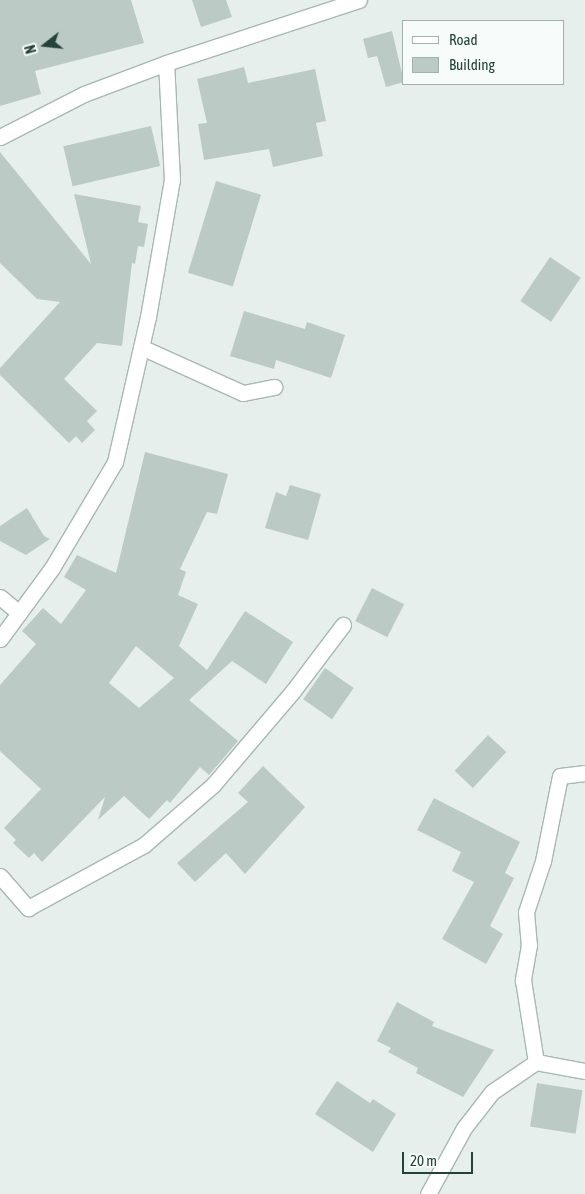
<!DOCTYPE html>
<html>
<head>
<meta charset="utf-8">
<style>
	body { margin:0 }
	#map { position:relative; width:585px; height:1194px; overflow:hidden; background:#e6efeb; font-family:"Asap Condensed",sans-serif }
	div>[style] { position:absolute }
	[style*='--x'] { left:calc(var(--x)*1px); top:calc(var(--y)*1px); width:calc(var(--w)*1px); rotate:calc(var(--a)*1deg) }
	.building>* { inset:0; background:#bbcac4; transform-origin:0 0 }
	.roads { filter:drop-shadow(1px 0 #a8b8b2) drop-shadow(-1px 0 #a8b8b2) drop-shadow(0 1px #a8b8b2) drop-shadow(0 -1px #a8b8b2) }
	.minor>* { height:15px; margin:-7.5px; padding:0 7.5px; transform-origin:7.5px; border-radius:7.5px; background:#fff }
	span { translate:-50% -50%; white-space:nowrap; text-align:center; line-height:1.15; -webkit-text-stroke:4px #f7fbf9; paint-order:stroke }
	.legend { position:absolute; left:402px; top:20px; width:162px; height:65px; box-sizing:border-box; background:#f7fbf9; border:1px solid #a3b1ad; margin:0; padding:6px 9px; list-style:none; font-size:15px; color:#24423a }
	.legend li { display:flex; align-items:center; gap:10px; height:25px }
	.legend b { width:25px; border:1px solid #a3b1ad }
	.north { position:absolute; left:20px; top:20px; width:50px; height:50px; -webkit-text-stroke:4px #f7fbf9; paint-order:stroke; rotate:254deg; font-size:14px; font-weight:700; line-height:20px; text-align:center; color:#24423a }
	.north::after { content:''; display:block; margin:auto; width:18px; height:22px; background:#24423a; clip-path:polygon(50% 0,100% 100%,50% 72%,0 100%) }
	.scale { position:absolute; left:402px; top:1152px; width:71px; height:22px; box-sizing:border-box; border:2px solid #24423a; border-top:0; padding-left:6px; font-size:15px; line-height:18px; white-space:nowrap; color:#24423a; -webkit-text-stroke:4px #f7fbf9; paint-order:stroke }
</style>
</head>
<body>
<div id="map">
	<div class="building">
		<i style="clip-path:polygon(0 0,131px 0,144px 43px,35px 71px,41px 94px,0 106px)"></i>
		<i style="clip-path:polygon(192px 0,226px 0,232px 17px,201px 27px)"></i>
		<i style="clip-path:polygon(392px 31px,404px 82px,386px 87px,377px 56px,368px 58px,363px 39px)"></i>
		<i style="clip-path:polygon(244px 67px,248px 83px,315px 69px,326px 121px,316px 123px,323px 156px,273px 167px,269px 149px,204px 160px,198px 124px,207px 123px,197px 79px)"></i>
		<i style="left:151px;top:126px;width:41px;height:90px;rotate:77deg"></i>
		<i style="clip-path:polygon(0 152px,91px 264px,74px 194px,141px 206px,138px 222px,148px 224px,144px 247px,138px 246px,135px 264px,132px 263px,122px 346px,97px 343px,64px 379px,97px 411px,87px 421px,95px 430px,82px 443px,76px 436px,69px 443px,0 375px,0 368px,60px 302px,37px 299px,0 263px)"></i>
		<i style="left:216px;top:181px;width:47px;height:96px;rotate:17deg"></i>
		<i style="left:550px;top:257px;width:37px;height:53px;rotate:34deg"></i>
		<i style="clip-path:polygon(244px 311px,305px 329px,307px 322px,345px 335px,331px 378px,276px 360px,274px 369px,230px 356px)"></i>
		<i style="clip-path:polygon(evenodd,145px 452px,228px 474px,217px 514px,207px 512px,180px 569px,186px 572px,178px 595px,198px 604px,179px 646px,207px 670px,245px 611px,293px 642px,266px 684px,232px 661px,189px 700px,238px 741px,209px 775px,200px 767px,170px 803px,167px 800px,149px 819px,124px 796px,98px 820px,105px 797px,42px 862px,34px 853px,29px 858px,13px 843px,16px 840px,4px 828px,41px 789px,0 751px,0 685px,36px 644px,22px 631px,43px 608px,61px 624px,86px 590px,64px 577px,77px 555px,116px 573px,145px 452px,136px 646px,174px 678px,139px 708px,109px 683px,136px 646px)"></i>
		<i style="clip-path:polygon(290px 485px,321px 494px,308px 540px,265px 528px,276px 492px,286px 496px)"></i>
		<i style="clip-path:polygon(27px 508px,44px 536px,50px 539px,26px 555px,0 541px,0 526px)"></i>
		<i style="left:372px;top:588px;width:36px;height:37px;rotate:27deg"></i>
		<i style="left:325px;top:668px;width:35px;height:38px;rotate:35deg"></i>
		<i style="left:488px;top:735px;width:25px;height:49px;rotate:43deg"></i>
		<i style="clip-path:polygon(263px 766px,305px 807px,245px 874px,226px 853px,195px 882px,177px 863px,248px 802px,238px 793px)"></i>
		<i style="clip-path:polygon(434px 798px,520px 842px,505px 873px,514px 878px,490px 926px,503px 934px,486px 964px,442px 939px,474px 882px,452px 871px,461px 852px,417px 830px)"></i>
		<i style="clip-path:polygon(397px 1002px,434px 1022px,432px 1026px,494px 1050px,463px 1097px,416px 1073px,418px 1068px,388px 1052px,391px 1048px,377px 1041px)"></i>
		<i style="clip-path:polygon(337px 1081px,370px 1103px,373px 1099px,396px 1114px,373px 1152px,315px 1114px)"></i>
		<i style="left:537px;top:1083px;width:46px;height:44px;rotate:9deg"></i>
	</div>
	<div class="roads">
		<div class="minor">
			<i style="--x:0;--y:137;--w:94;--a:-27.1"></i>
			<i style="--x:84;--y:94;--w:88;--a:-20.7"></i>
			<i style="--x:166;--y:63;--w:203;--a:-18.1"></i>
			<i style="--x:141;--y:347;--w:112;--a:24.3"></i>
			<i style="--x:243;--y:393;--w:32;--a:-11"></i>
			<i style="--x:0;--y:597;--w:25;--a:40"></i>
			<i style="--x:0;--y:639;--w:88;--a:-53.8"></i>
			<i style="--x:52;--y:568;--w:123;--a:-59.3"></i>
			<i style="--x:115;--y:462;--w:149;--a:-77.2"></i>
			<i style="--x:148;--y:317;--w:139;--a:-80.1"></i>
			<i style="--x:172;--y:180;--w:117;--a:-92.9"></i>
			<i style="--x:585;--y:773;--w:25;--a:173"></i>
			<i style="--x:560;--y:776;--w:87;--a:101.3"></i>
			<i style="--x:543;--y:861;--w:54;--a:108.4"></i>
			<i style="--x:526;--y:912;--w:33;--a:85"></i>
			<i style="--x:529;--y:945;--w:36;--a:100"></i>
			<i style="--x:523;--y:980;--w:83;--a:81"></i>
			<i style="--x:536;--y:1062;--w:50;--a:10.4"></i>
			<i style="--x:0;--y:876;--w:43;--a:48.8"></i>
			<i style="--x:28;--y:908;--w:132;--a:-28.5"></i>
			<i style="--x:144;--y:845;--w:91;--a:-41"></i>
			<i style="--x:213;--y:785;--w:123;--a:-49.6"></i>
			<i style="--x:293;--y:691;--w:83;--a:-52.9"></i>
			<i style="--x:428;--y:1194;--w:75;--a:-61.4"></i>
			<i style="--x:464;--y:1128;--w:46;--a:-52.1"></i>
			<i style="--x:492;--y:1092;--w:53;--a:-34.3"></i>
		</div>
	</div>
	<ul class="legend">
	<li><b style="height:6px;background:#fff"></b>Road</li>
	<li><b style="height:14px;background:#bbcac4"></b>Building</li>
	</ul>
	<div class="north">N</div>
	<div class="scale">20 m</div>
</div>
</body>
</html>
